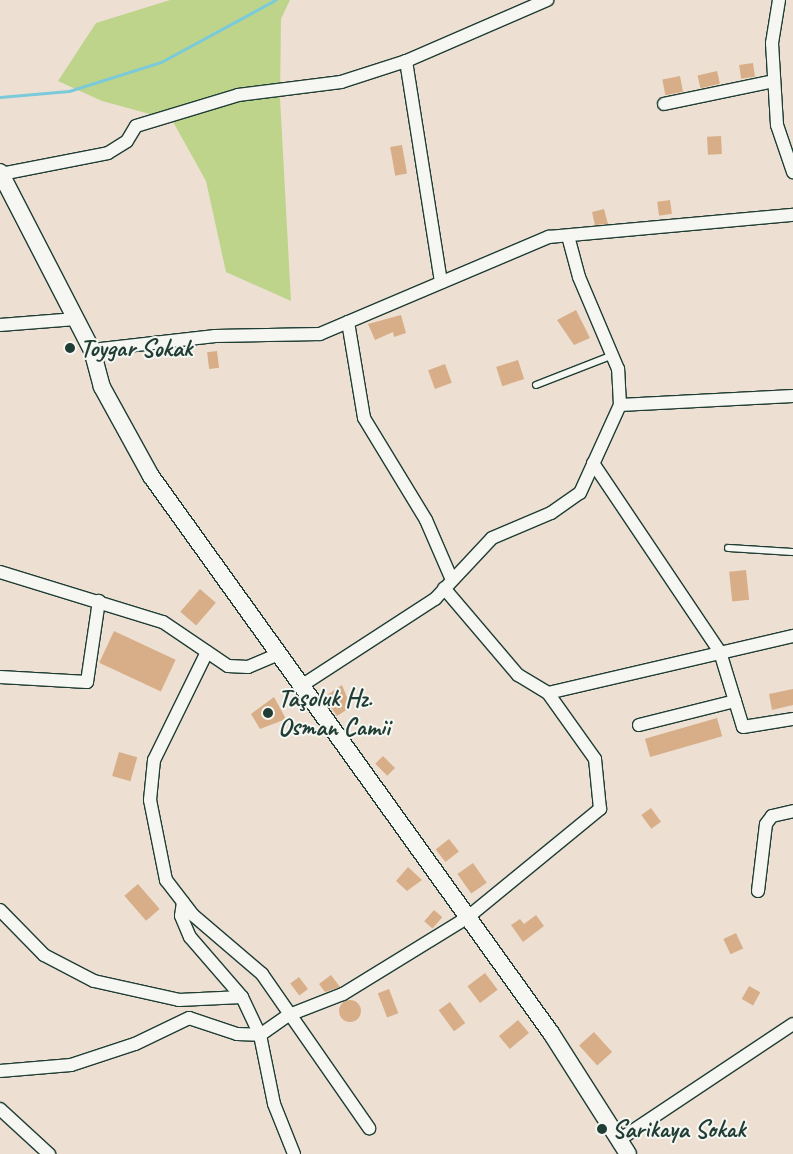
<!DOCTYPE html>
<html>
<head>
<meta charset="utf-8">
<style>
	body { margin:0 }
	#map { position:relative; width:793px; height:1154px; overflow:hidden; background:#ede0d2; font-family:Caveat,sans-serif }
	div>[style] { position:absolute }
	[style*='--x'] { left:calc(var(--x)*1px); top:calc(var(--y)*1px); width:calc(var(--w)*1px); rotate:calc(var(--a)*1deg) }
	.green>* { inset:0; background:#bdd48a }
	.stream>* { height:3px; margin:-1.5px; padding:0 1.5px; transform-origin:1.5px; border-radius:1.5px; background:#7bcad9 }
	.building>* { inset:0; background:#d8ae89; transform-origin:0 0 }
	.round { border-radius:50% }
	.roads { filter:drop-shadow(1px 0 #1f3d34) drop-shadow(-1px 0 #1f3d34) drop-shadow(0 1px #1f3d34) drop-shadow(0 -1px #1f3d34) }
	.service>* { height:6px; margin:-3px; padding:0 3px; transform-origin:3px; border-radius:3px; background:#f6f6f2 }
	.minor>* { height:12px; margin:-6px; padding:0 6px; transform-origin:6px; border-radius:6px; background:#f6f6f2 }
	.tertiary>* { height:16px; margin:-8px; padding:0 8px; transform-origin:8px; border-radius:8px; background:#f6f6f2 }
	.dots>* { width:14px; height:14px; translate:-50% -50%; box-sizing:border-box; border:2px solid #f6f6f2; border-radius:50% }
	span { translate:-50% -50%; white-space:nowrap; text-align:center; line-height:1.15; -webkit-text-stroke:4px #f6f6f2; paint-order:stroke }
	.poi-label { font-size:25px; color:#1f3d34; font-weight:700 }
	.left { translate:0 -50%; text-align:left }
</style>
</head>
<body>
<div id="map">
	<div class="green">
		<i style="clip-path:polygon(170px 0,290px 0,281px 19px,280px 98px,291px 301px,226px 272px,206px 181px,172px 120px,102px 101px,58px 81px,96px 23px)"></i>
	</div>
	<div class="stream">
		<i style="--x:0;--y:97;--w:69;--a:-5"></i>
		<i style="--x:69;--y:91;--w:96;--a:-17.5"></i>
		<i style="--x:161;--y:62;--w:130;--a:-28.5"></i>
	</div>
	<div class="building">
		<i style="left:753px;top:63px;width:14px;height:14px;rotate:82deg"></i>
		<i style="left:717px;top:71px;width:13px;height:20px;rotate:77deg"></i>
		<i style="left:680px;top:76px;width:16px;height:18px;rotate:79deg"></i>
		<i style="left:721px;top:136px;width:18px;height:14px;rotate:87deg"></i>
		<i style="left:402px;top:145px;width:29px;height:12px;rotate:80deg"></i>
		<i style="left:670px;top:200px;width:14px;height:13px;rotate:82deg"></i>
		<i style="clip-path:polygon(604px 209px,608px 224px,595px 225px,592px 212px)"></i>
		<i style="clip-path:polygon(576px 310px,590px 338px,574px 345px,557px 320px)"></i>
		<i style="clip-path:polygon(401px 315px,406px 333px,394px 337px,393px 332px,375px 340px,368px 324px)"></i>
		<i style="left:217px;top:351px;width:17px;height:10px;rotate:83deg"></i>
		<i style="left:518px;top:360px;width:20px;height:23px;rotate:72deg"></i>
		<i style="left:445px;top:364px;width:20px;height:18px;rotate:70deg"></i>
		<i style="left:746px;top:570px;width:30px;height:17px;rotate:84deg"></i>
		<i style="left:200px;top:589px;width:21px;height:30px;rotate:41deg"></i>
		<i style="left:114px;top:631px;width:68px;height:35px;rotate:25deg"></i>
		<i style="clip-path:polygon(342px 685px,351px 707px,337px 716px,324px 697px)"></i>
		<i style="clip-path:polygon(793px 689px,793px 705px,772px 710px,769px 694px)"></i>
		<i style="clip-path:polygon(274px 697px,286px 719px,260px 729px,251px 714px)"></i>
		<i style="left:717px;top:718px;width:19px;height:75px;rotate:74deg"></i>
		<i style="left:119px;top:752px;width:19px;height:25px;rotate:16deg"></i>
		<i style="left:383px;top:756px;width:17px;height:11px;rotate:45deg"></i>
		<i style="left:651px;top:808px;width:17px;height:12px;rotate:54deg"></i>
		<i style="left:449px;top:839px;width:16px;height:17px;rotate:52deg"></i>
		<i style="left:473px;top:863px;width:24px;height:19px;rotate:55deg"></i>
		<i style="clip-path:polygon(408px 867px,422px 880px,407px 891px,396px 881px)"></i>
		<i style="left:138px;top:884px;width:33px;height:18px;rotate:49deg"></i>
		<i style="left:434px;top:910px;width:11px;height:15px;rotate:41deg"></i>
		<i style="clip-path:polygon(536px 915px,544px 926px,523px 942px,511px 925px,520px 919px,524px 924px)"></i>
		<i style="left:736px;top:933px;width:17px;height:14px;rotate:65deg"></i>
		<i style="left:485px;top:973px;width:21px;height:22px;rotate:53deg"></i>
		<i style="clip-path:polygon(331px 975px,340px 987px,325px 992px,319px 984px)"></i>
		<i style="left:299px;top:977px;width:15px;height:11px;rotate:53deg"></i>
		<i style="left:749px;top:986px;width:13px;height:15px;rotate:29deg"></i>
		<i style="left:389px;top:989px;width:26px;height:12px;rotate:69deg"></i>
		<i class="round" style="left:339px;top:1000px;width:22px;height:22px"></i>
		<i style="left:450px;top:1002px;width:26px;height:14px;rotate:54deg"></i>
		<i style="left:518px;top:1020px;width:17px;height:25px;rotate:50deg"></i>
		<i style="left:594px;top:1032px;width:27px;height:20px;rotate:48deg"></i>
	</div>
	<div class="roads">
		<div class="service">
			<i style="--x:536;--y:385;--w:83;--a:-21.3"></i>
			<i style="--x:728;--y:548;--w:65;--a:3.5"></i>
		</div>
		<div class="minor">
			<i style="--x:779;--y:0;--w:44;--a:99.2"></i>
			<i style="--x:772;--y:43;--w:82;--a:86.5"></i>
			<i style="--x:777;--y:125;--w:50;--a:71.2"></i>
			<i style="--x:406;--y:61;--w:224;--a:81"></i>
			<i style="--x:664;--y:104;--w:112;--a:-11.8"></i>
			<i style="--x:1;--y:174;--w:109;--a:-11.1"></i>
			<i style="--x:108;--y:153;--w:22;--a:-32"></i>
			<i style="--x:127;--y:141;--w:17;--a:-59"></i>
			<i style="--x:136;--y:126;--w:107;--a:-16.9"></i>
			<i style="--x:238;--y:95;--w:104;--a:-7.2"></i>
			<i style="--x:341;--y:82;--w:68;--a:-17.9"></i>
			<i style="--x:406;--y:61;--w:154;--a:-23.4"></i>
			<i style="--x:348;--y:322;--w:97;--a:80.5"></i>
			<i style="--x:364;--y:418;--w:119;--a:58.7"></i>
			<i style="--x:426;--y:520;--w:65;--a:66.6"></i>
			<i style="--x:0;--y:325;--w:76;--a:-4.5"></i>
			<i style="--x:92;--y:350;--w:124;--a:-6.5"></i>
			<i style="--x:215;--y:336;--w:105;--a:-1.1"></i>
			<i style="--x:320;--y:334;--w:249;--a:-23"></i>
			<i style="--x:549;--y:237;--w:245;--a:-5.2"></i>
			<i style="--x:620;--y:405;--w:173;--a:-3"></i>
			<i style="--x:593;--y:463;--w:228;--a:56.1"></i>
			<i style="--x:720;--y:652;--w:51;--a:73"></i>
			<i style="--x:0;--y:572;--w:170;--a:17.1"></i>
			<i style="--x:163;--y:622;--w:78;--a:34.1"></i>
			<i style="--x:228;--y:666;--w:20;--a:3"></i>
			<i style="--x:248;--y:667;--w:34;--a:-23"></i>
			<i style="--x:207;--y:652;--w:120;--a:116.1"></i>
			<i style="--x:154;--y:760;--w:40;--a:95.7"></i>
			<i style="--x:150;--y:800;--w:82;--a:78.7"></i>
			<i style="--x:166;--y:880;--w:44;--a:52.4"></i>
			<i style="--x:193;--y:915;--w:91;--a:40.5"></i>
			<i style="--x:262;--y:974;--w:188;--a:55.2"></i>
			<i style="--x:0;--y:677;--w:87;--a:3.3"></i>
			<i style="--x:87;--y:682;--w:82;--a:-81.6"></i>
			<i style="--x:301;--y:686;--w:160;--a:-33"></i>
			<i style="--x:435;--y:599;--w:83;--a:-46.9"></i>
			<i style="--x:492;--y:538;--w:64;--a:-23"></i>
			<i style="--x:551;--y:513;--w:35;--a:-35"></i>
			<i style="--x:580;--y:493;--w:97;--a:-65.6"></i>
			<i style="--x:620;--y:405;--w:36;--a:-93"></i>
			<i style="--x:618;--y:369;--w:100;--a:-113"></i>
			<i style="--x:579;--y:277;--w:39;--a:-105"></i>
			<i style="--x:548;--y:693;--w:252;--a:-13.1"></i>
			<i style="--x:639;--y:725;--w:99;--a:-14"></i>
			<i style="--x:735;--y:701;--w:27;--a:73"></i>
			<i style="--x:743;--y:727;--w:51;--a:-9.1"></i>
			<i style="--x:758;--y:891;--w:67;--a:-83.2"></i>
			<i style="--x:766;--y:824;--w:10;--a:-53"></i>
			<i style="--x:772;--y:816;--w:22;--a:-13"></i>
			<i style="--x:183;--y:902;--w:14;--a:98"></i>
			<i style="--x:181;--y:916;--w:23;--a:67"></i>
			<i style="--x:190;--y:937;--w:79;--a:49.1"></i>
			<i style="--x:242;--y:997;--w:42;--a:64.7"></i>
			<i style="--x:260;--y:1035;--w:70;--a:78.5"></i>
			<i style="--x:274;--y:1104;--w:54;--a:68.2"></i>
			<i style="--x:0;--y:910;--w:63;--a:45.6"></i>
			<i style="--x:44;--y:955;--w:56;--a:27.5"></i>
			<i style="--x:94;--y:981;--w:87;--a:12.6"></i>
			<i style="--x:179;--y:1000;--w:63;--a:-2.7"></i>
			<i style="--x:0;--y:1071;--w:71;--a:-4.8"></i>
			<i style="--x:71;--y:1065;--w:67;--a:-18.2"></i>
			<i style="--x:135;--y:1044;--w:60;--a:-25.7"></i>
			<i style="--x:189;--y:1018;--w:51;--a:18.4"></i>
			<i style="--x:237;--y:1034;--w:23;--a:2"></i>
			<i style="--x:260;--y:1035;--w:35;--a:-35"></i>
			<i style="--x:289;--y:1015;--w:58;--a:-21.3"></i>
			<i style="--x:343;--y:994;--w:147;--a:-31.6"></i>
			<i style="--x:468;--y:917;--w:171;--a:-39.3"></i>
			<i style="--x:600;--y:809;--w:50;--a:-95.7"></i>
			<i style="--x:595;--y:759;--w:81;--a:-125.5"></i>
			<i style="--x:548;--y:693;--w:35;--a:-149"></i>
			<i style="--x:518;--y:675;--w:114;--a:-130.4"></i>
			<i style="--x:0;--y:1109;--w:67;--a:42.6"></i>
			<i style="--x:619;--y:1140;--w:209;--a:-33.7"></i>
		</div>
		<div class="tertiary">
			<i style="--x:0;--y:172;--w:200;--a:62.7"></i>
			<i style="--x:92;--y:350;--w:38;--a:75"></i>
			<i style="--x:102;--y:387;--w:102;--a:61.2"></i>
			<i style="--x:151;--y:476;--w:686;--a:54.32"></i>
			<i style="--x:551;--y:1033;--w:143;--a:57.5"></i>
		</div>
	</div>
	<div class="dots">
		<i style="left:70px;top:348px;background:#1f3d34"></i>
		<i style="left:268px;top:713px;background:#1f3d34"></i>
		<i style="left:602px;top:1129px;background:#1f3d34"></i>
	</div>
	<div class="poi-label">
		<span class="left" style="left:80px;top:348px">Toygar Sokak</span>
		<span class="left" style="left:278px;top:713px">Taşoluk Hz.<br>Osman Camii</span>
		<span class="left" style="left:612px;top:1129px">Sarikaya Sokak</span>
	</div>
</div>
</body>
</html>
